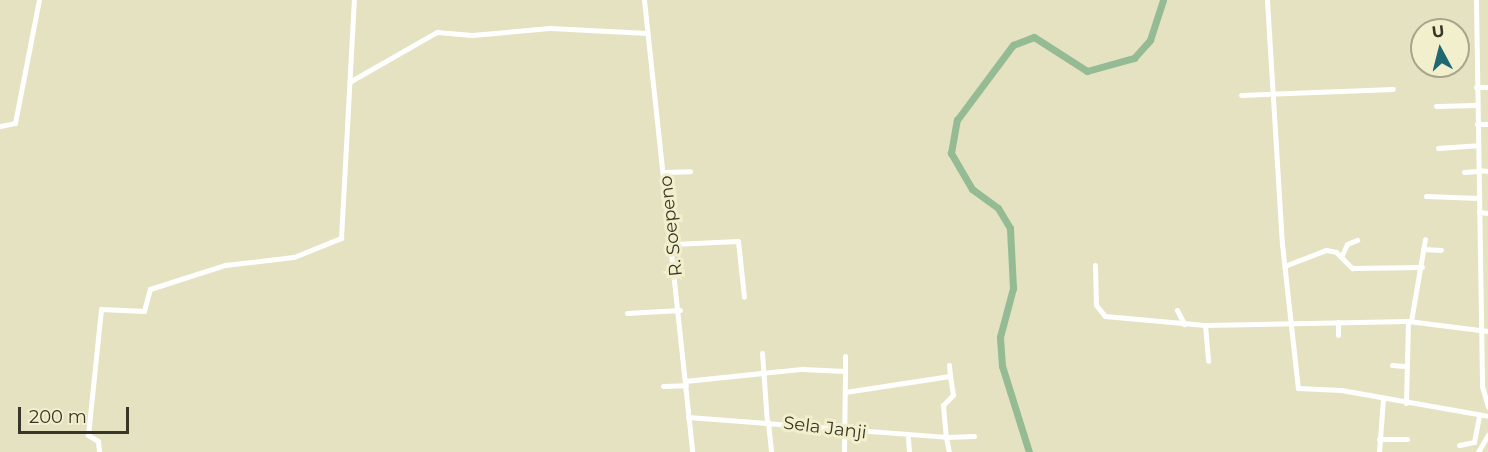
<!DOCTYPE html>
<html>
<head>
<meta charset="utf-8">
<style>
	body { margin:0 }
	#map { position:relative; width:1488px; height:452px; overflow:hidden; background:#e4e2c0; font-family:Montserrat,sans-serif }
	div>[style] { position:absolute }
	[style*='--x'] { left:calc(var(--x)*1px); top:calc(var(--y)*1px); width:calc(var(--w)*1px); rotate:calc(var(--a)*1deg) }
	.river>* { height:7px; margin:-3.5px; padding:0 3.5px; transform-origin:3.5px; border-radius:3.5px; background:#94bb93 }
	.minor>* { height:5px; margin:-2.5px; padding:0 2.5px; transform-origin:2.5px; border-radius:2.5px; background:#fff }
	span { translate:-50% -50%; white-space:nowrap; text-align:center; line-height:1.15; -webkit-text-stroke:6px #f2efcd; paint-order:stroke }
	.street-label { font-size:18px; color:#373628 }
	.north { position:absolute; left:1410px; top:18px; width:60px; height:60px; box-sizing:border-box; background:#f2efcd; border:2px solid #a7a58b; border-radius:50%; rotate:353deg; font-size:16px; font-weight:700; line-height:24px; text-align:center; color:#373628 }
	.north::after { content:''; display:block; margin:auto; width:21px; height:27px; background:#1e6971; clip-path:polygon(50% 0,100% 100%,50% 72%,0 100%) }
	.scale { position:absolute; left:18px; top:407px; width:111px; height:27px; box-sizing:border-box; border:3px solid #373628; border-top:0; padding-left:8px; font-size:18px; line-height:21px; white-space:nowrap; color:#373628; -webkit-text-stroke:4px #f2efcd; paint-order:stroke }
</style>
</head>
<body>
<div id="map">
	<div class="river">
		<i style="--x:1029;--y:452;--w:90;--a:-107.4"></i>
		<i style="--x:1002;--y:366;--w:29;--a:-94"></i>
		<i style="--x:1000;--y:337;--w:51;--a:-75.1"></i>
		<i style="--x:1013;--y:288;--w:60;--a:-92.9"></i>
		<i style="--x:1010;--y:228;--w:23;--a:-121"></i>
		<i style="--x:998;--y:208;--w:32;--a:-144"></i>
		<i style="--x:972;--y:189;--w:42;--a:-120.3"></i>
		<i style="--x:951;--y:153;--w:34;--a:-80"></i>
		<i style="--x:957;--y:120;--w:94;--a:-53.3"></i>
		<i style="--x:1013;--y:45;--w:22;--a:-21"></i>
		<i style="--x:1034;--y:37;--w:63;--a:32.7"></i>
		<i style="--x:1087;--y:71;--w:49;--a:-15.5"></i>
		<i style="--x:1134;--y:58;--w:24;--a:-48"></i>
		<i style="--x:1150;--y:40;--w:42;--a:-72"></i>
	</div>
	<div class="minor">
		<i style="--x:644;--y:0;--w:455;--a:83.9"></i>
		<i style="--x:1267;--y:0;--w:244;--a:86.5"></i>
		<i style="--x:1282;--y:244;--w:145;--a:83.7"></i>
		<i style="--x:1298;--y:388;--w:43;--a:2.7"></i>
		<i style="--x:1341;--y:390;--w:149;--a:10"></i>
		<i style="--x:1476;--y:0;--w:386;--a:89.1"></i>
		<i style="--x:1482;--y:386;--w:22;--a:74"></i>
		<i style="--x:351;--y:81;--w:99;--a:-29.7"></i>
		<i style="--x:437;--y:32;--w:35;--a:5"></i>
		<i style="--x:472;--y:35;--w:78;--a:-5.1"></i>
		<i style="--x:550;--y:28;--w:97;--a:3"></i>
		<i style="--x:1476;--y:87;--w:12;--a:0"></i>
		<i style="--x:1241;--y:95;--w:152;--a:-2.3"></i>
		<i style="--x:1436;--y:106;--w:40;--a:-1.4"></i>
		<i style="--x:1477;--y:124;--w:11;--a:0"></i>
		<i style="--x:0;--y:126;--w:15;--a:-11"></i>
		<i style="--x:15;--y:123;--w:125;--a:-79"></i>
		<i style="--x:1438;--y:148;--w:39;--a:-4"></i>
		<i style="--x:1478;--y:170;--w:10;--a:6"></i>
		<i style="--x:666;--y:172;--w:24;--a:-2"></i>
		<i style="--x:1464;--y:172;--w:14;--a:-4"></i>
		<i style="--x:1426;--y:196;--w:53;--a:2.2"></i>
		<i style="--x:1479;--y:212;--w:9;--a:6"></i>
		<i style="--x:673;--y:244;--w:65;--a:-2.6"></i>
		<i style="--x:738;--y:241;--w:56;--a:83.9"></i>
		<i style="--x:1423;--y:249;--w:18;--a:3"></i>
		<i style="--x:1341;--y:257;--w:14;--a:-65"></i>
		<i style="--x:1347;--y:244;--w:11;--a:-22"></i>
		<i style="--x:1095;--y:265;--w:40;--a:88.6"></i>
		<i style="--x:1096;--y:305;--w:14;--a:51"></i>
		<i style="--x:1105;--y:316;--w:100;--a:5.1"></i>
		<i style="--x:1205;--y:325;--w:203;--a:-1.1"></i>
		<i style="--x:1408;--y:321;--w:81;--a:7.1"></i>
		<i style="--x:1287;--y:265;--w:42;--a:-21"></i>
		<i style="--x:1326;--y:250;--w:10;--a:11"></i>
		<i style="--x:1336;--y:252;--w:23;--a:45"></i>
		<i style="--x:1352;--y:268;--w:70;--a:-0.8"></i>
		<i style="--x:1177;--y:310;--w:16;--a:63"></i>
		<i style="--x:627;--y:313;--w:53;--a:-3.2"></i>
		<i style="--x:1411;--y:321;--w:83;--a:-80.3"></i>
		<i style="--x:1338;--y:322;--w:13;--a:90"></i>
		<i style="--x:1205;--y:325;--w:36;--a:85"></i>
		<i style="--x:762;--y:353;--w:69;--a:85.9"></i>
		<i style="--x:949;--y:365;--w:11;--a:85"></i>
		<i style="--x:1392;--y:365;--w:12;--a:5"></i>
		<i style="--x:845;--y:371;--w:15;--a:-90"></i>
		<i style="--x:685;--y:381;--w:118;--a:-5.9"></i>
		<i style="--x:802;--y:369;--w:43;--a:2.7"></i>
		<i style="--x:845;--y:371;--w:81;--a:90.7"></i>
		<i style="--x:663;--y:386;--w:23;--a:-2"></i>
		<i style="--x:845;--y:392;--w:106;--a:-8.7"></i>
		<i style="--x:950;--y:376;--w:19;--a:81"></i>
		<i style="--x:953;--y:395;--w:14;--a:135"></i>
		<i style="--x:943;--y:405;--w:32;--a:85"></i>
		<i style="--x:946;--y:437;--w:28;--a:-2"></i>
		<i style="--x:1406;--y:403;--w:82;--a:-88.6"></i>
		<i style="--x:688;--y:417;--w:259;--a:4.4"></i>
		<i style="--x:946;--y:437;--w:15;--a:79"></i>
		<i style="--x:768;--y:422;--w:30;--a:84"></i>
		<i style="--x:908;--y:438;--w:14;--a:86"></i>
		<i style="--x:1379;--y:439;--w:28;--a:0"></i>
		<i style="--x:1459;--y:445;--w:15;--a:-11"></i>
		<i style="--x:1474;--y:442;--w:26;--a:-79"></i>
		<i style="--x:99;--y:452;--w:11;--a:-95"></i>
		<i style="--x:98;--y:441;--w:12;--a:-149"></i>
		<i style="--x:88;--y:435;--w:127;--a:-84.1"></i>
		<i style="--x:101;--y:309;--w:43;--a:2.7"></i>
		<i style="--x:144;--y:311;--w:23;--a:-75"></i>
		<i style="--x:150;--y:289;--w:79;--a:-17.7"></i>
		<i style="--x:225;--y:265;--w:69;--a:-6.6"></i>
		<i style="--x:294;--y:257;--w:51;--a:-22"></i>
		<i style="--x:341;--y:238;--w:238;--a:-86.9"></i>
		<i style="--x:1379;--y:452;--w:53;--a:-85.7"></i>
		<i style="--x:1478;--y:452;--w:20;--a:-60"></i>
	</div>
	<div class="street-label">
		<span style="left:671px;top:226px;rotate:-96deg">R. Soepeno</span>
		<span style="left:825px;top:428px;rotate:7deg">Sela Janji</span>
	</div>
	<div class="north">U</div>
	<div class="scale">200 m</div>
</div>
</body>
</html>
